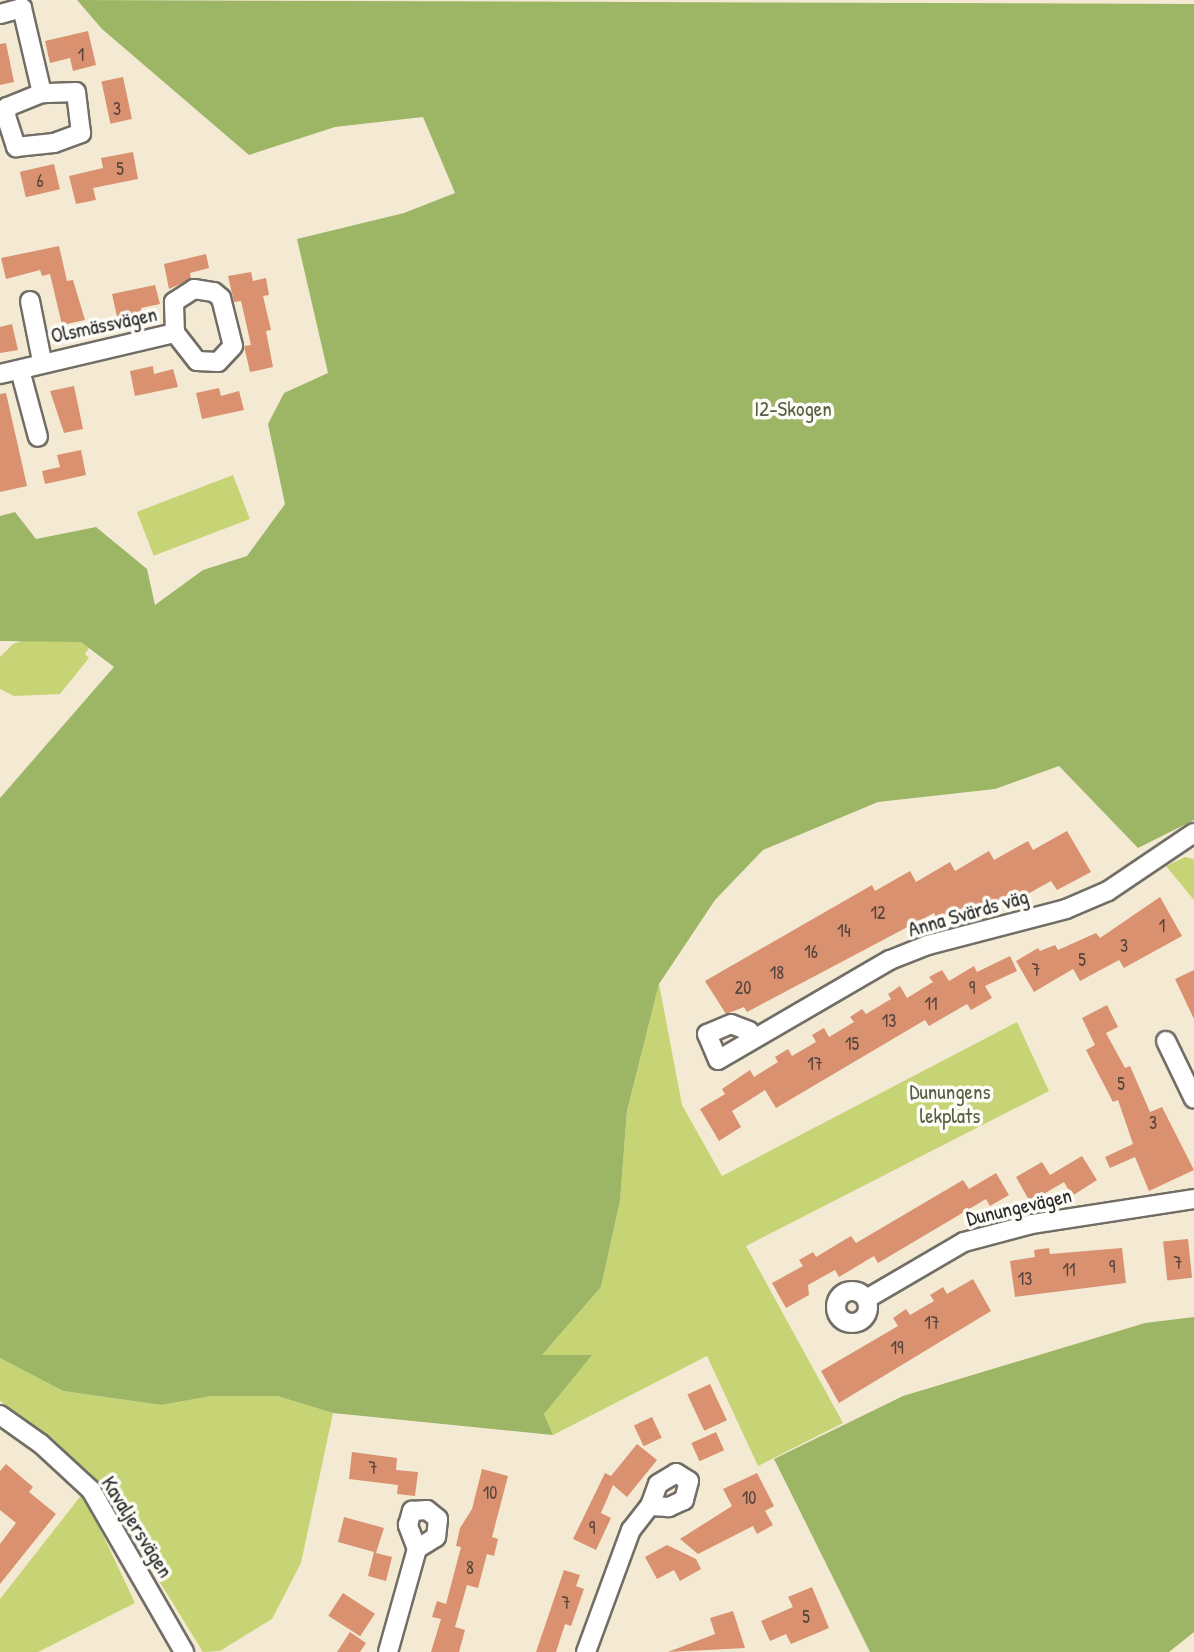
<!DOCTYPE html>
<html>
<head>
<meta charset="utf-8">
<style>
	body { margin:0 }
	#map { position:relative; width:1194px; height:1652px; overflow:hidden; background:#f4ead4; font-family:"Patrick Hand",sans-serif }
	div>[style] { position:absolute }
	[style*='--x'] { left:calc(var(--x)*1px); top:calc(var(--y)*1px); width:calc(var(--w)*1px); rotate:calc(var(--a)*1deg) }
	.green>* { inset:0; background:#c7d475; transform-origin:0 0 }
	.forest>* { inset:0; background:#9db666 }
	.building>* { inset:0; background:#d99170; transform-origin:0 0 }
	.roads { filter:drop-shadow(2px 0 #716e66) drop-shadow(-2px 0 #716e66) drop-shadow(0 2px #716e66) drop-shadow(0 -2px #716e66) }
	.minor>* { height:18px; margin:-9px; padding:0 9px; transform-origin:9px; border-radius:9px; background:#fff }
	.minor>.ring { margin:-9px; padding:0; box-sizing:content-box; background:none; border:18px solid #fff; border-radius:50% }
	span { translate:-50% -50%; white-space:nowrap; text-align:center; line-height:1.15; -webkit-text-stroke:7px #fdfcf7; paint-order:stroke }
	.number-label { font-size:18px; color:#56443c }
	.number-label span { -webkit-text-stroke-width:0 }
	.street-label { font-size:21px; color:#2b2b2b }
	.park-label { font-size:21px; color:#5a5e41 }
</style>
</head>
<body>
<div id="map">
	<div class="green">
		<i style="left:233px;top:475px;width:47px;height:103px;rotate:69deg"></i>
		<i style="clip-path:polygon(52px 630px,92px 643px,85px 654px,89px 658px,60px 694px,14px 696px,0 689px,0 657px,13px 644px)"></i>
		<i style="clip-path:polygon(1185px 857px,1194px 859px,1194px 900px,1166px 866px)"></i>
		<i style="clip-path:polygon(659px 984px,682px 1105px,722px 1176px,1017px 1022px,1049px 1091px,746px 1246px,843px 1423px,758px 1466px,707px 1356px,553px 1435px,544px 1414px,591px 1355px,541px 1356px,601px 1287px,620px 1201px,627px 1111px)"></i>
		<i style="clip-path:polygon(0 1358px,63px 1391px,161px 1405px,212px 1396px,277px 1396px,333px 1413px,301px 1563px,272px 1619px,220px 1651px,203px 1652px,106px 1495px,56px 1442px,0 1401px)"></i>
		<i style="clip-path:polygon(83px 1493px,135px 1603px,38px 1652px,0 1652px,0 1599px)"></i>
	</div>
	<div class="forest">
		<i style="clip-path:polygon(77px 0,1194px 4px,1194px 820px,1138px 848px,1059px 766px,995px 789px,878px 802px,763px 850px,715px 900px,659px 984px,627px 1111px,620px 1201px,601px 1287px,542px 1355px,592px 1355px,544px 1414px,553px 1435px,333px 1413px,277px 1396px,212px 1396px,161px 1405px,63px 1391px,0 1358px,0 798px,114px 667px,81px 642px,0 641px,0 516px,15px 512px,36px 539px,96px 527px,147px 569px,155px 605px,203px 570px,247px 556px,285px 504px,268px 424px,284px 393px,328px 373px,297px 239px,404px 213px,455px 193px,423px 117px,335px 127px,249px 155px,102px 29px)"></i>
		<i style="clip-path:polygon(1194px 1317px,1194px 1632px,1169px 1652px,870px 1652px,774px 1459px,903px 1396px,1145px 1323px)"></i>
	</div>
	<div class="building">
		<i style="clip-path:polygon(88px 31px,96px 65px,73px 71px,70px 58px,50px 63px,45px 41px)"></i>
		<i style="clip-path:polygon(6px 43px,14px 82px,0 85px,0 44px)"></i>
		<i style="left:123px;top:77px;width:43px;height:22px;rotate:78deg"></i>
		<i style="clip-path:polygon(133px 152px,138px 179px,93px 188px,96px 200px,76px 204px,69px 176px,103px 168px,101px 158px)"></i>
		<i style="left:54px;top:164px;width:26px;height:35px;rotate:77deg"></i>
		<i style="clip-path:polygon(59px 246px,67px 281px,73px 280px,85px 320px,62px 325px,50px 274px,42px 276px,40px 270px,6px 279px,1px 258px)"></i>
		<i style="clip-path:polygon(206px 254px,209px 268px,190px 273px,191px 279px,169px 289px,164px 264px)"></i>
		<i style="clip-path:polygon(251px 272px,253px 281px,266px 278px,269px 295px,263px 296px,271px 330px,266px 331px,273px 367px,250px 372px,244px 346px,251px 345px,241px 301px,234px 302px,228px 276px)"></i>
		<i style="clip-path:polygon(155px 285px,160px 304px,141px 308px,145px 325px,120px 330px,112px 294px)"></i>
		<i style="clip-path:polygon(12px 324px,18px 350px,0 353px,0 327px)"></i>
		<i style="clip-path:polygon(153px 366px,154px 374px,173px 369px,178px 387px,135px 396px,130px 371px)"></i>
		<i style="clip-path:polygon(74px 386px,83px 429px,64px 433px,50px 391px)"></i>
		<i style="clip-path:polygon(219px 388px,221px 396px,239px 391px,244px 410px,202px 419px,196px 393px)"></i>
		<i style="clip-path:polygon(6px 393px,27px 486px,0 492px,0 394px)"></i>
		<i style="clip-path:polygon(81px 450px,86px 475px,45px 484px,42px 471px,60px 467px,57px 455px)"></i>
		<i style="clip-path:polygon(1067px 831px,1091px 872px,1057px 890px,1051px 881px,1017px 900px,1013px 892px,979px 911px,974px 903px,939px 922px,934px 913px,747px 1012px,744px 1007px,726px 1014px,705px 981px,872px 885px,875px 891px,910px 871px,916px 882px,950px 862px,955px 871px,989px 851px,994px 860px,1028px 841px,1033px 850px)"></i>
		<i style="clip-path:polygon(1160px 897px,1182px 936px,1124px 968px,1119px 960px,1080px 981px,1073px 969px,1034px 992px,1016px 961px,1038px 948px,1040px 951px,1055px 945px,1058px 950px,1096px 933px,1100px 938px)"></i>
		<i style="clip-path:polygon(1010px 956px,1017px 971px,985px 986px,992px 998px,971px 1010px,967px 1004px,929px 1026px,925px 1020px,776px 1108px,765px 1090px,732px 1111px,741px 1127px,719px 1141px,700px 1109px,725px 1094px,722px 1089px,750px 1070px,754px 1077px,778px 1062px,775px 1057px,788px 1049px,792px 1056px,816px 1042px,812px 1035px,824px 1028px,829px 1037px,854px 1022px,850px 1017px,862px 1009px,866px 1014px,891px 999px,888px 994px,900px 986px,907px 998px,933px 982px,929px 977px,942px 970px,949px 981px,974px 966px,977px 972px)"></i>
		<i style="clip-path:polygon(1194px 970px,1194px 1019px,1175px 979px)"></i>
		<i style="clip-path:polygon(1107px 1005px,1118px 1027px,1106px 1033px,1125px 1068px,1130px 1066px,1150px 1112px,1162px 1107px,1194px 1170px,1149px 1191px,1135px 1157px,1110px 1168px,1105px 1157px,1133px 1144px,1118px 1100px,1113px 1102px,1086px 1050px,1095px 1045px,1082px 1018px)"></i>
		<i style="clip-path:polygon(1082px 1156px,1097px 1180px,1072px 1196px,1064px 1182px,1030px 1202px,1016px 1177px,1042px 1162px,1050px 1175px)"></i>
		<i style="clip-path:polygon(996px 1173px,1009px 1195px,990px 1206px,986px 1199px,878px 1263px,874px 1256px,839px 1277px,835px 1270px,808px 1285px,809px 1295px,786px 1308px,772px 1283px,803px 1266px,799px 1260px,813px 1252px,816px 1257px,851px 1236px,856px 1243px,963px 1180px,969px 1189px)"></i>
		<i style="left:1188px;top:1239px;width:39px;height:25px;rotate:84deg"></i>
		<i style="clip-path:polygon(1049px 1248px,1050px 1254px,1122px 1248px,1126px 1283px,1015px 1297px,1010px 1261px,1035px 1257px,1034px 1250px)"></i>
		<i style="clip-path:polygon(973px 1279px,991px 1311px,839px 1403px,821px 1371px,898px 1326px,893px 1318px,906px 1309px,910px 1315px,934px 1301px,930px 1295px,943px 1287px,947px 1294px)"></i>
		<i style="left:710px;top:1384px;width:40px;height:25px;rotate:65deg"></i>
		<i style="left:652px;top:1417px;width:23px;height:20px;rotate:65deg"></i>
		<i style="left:716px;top:1432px;width:20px;height:27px;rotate:66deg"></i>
		<i style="clip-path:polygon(637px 1444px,657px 1460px,627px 1497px,613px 1485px,601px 1513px,611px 1518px,596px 1550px,573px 1539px,605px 1473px,611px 1476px)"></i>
		<i style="clip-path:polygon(352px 1452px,397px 1458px,396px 1470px,418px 1472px,415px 1496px,397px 1494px,398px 1485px,349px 1479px)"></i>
		<i style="clip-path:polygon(6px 1464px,33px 1487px,29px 1492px,56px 1514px,0 1584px,0 1544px,16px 1523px,0 1510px,0 1471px)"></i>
		<i style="clip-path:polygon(482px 1469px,508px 1476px,492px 1537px,498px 1539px,494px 1556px,487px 1554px,478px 1588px,467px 1585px,455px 1627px,465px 1630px,459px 1652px,431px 1652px,441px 1619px,432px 1617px,437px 1601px,446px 1604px,461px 1547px,456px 1546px,460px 1528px,472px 1509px)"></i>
		<i style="clip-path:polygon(757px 1473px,774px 1506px,765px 1511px,773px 1525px,757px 1534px,753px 1526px,698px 1554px,680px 1539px,732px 1506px,723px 1489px)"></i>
		<i style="clip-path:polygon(344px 1517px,384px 1528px,376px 1553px,392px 1557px,386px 1581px,368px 1576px,374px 1552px,338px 1542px)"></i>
		<i style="clip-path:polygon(667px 1545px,696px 1559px,701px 1569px,680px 1581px,674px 1570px,657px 1579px,645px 1557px)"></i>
		<i style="clip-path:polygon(564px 1570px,580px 1575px,576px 1586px,584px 1589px,571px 1626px,565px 1624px,556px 1652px,536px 1652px)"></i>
		<i style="clip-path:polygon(812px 1587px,829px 1628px,791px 1644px,786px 1634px,770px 1641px,761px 1621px,793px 1607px,788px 1597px)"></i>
		<i style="left:343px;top:1593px;width:38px;height:27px;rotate:33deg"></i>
		<i style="clip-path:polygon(733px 1611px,745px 1648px,668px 1652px,715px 1634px,710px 1618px)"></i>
		<i style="clip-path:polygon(350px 1632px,366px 1643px,360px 1652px,337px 1652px)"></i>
	</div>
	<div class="roads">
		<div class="minor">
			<i style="--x:0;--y:14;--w:23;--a:-15"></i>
			<i style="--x:22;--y:8;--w:87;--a:76.8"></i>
			<i style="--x:42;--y:93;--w:38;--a:158"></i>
			<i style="--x:7;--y:107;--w:9;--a:96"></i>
			<i style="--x:6;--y:116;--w:33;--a:72"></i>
			<i style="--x:16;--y:147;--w:38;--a:-6"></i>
			<i style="--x:54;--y:143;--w:29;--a:-20"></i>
			<i style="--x:81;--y:133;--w:41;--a:-97"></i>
			<i style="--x:76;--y:92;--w:34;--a:178"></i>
			<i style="--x:194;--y:289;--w:20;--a:9"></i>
			<i style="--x:214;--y:292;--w:9;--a:41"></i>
			<i style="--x:221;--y:298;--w:49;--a:76"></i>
			<i style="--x:233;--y:346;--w:22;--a:133"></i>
			<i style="--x:218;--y:362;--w:21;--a:-177"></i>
			<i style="--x:197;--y:361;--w:36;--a:-128"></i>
			<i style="--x:175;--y:333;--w:31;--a:-92"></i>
			<i style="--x:174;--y:302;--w:24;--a:-33"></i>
			<i style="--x:30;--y:301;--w:61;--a:78.7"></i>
			<i style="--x:20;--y:370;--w:69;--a:75"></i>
			<i style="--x:0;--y:374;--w:180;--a:-13.2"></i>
			<i style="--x:753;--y:1038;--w:8;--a:-120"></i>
			<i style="--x:749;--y:1031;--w:19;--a:-159"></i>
			<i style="--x:731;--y:1024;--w:26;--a:157"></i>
			<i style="--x:707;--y:1034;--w:28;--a:67"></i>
			<i style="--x:718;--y:1060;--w:199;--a:-30.2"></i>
			<i style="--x:890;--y:960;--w:41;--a:-21.5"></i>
			<i style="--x:928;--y:945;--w:143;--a:-14.6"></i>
			<i style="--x:1066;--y:909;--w:46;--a:-23.2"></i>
			<i style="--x:1108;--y:891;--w:104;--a:-34"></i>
			<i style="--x:1166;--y:1041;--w:64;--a:64.2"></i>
			<i class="ring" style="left:836px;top:1291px;width:14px;height:14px"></i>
			<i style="--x:868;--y:1298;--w:111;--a:-30.3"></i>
			<i style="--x:964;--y:1242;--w:70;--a:-14.8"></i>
			<i style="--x:1032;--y:1224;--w:164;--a:-8.8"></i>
			<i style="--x:0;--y:1415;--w:50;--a:35.3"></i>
			<i style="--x:41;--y:1444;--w:68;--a:42.6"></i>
			<i style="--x:91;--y:1490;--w:187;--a:60.1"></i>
			<i style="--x:388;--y:1652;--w:107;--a:-74.3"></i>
			<i style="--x:417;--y:1549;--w:26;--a:-111"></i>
			<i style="--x:408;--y:1525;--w:15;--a:-74"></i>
			<i style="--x:412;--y:1511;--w:15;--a:-4"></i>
			<i style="--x:427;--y:1510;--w:14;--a:39"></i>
			<i style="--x:438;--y:1519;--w:18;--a:96"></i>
			<i style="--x:436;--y:1537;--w:22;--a:148"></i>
			<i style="--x:586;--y:1652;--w:130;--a:-69.8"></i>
			<i style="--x:631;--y:1530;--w:31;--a:-52"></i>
			<i style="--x:650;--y:1506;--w:23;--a:-70"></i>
			<i style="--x:658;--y:1484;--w:21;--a:-31"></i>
			<i style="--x:676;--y:1473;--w:15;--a:32"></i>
			<i style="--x:689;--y:1481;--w:20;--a:105"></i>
			<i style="--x:684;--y:1500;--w:17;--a:155"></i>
			<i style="--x:669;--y:1507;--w:19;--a:-177"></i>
		</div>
	</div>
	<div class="number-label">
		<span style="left:81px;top:55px">1</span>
		<span style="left:117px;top:109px">3</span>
		<span style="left:120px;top:169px">5</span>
		<span style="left:40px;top:181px">6</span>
		<span style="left:878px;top:913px">12</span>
		<span style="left:1162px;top:926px">1</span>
		<span style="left:844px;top:931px">14</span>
		<span style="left:1124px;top:946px">3</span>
		<span style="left:811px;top:952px">16</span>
		<span style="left:1082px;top:960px">5</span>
		<span style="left:1036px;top:970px">7</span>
		<span style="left:777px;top:973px">18</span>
		<span style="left:743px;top:988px">20</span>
		<span style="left:972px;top:988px">9</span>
		<span style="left:931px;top:1004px">11</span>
		<span style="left:889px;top:1021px">13</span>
		<span style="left:852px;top:1044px">15</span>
		<span style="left:815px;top:1064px">17</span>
		<span style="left:1121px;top:1084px">5</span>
		<span style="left:1153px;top:1123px">3</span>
		<span style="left:1178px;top:1263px">7</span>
		<span style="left:1112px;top:1267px">9</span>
		<span style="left:1069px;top:1270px">11</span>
		<span style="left:1025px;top:1279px">13</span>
		<span style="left:932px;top:1323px">17</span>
		<span style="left:897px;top:1348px">19</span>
		<span style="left:373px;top:1468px">7</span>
		<span style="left:490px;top:1493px">10</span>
		<span style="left:749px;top:1498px">10</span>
		<span style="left:592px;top:1528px">9</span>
		<span style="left:470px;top:1568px">8</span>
		<span style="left:566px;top:1603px">7</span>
		<span style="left:806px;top:1617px">5</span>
	</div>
	<div class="street-label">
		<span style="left:104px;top:325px;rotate:-12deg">Olsmässvägen</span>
		<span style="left:968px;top:913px;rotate:-16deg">Anna Svärds väg</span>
		<span style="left:1019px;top:1207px;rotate:-13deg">Dunungevägen</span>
		<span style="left:137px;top:1527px;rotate:58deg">Kavaljersvägen</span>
	</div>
	<div class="park-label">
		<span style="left:793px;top:409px">I2-Skogen</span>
		<span style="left:950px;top:1104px">Dunungens<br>lekplats</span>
	</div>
</div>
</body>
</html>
